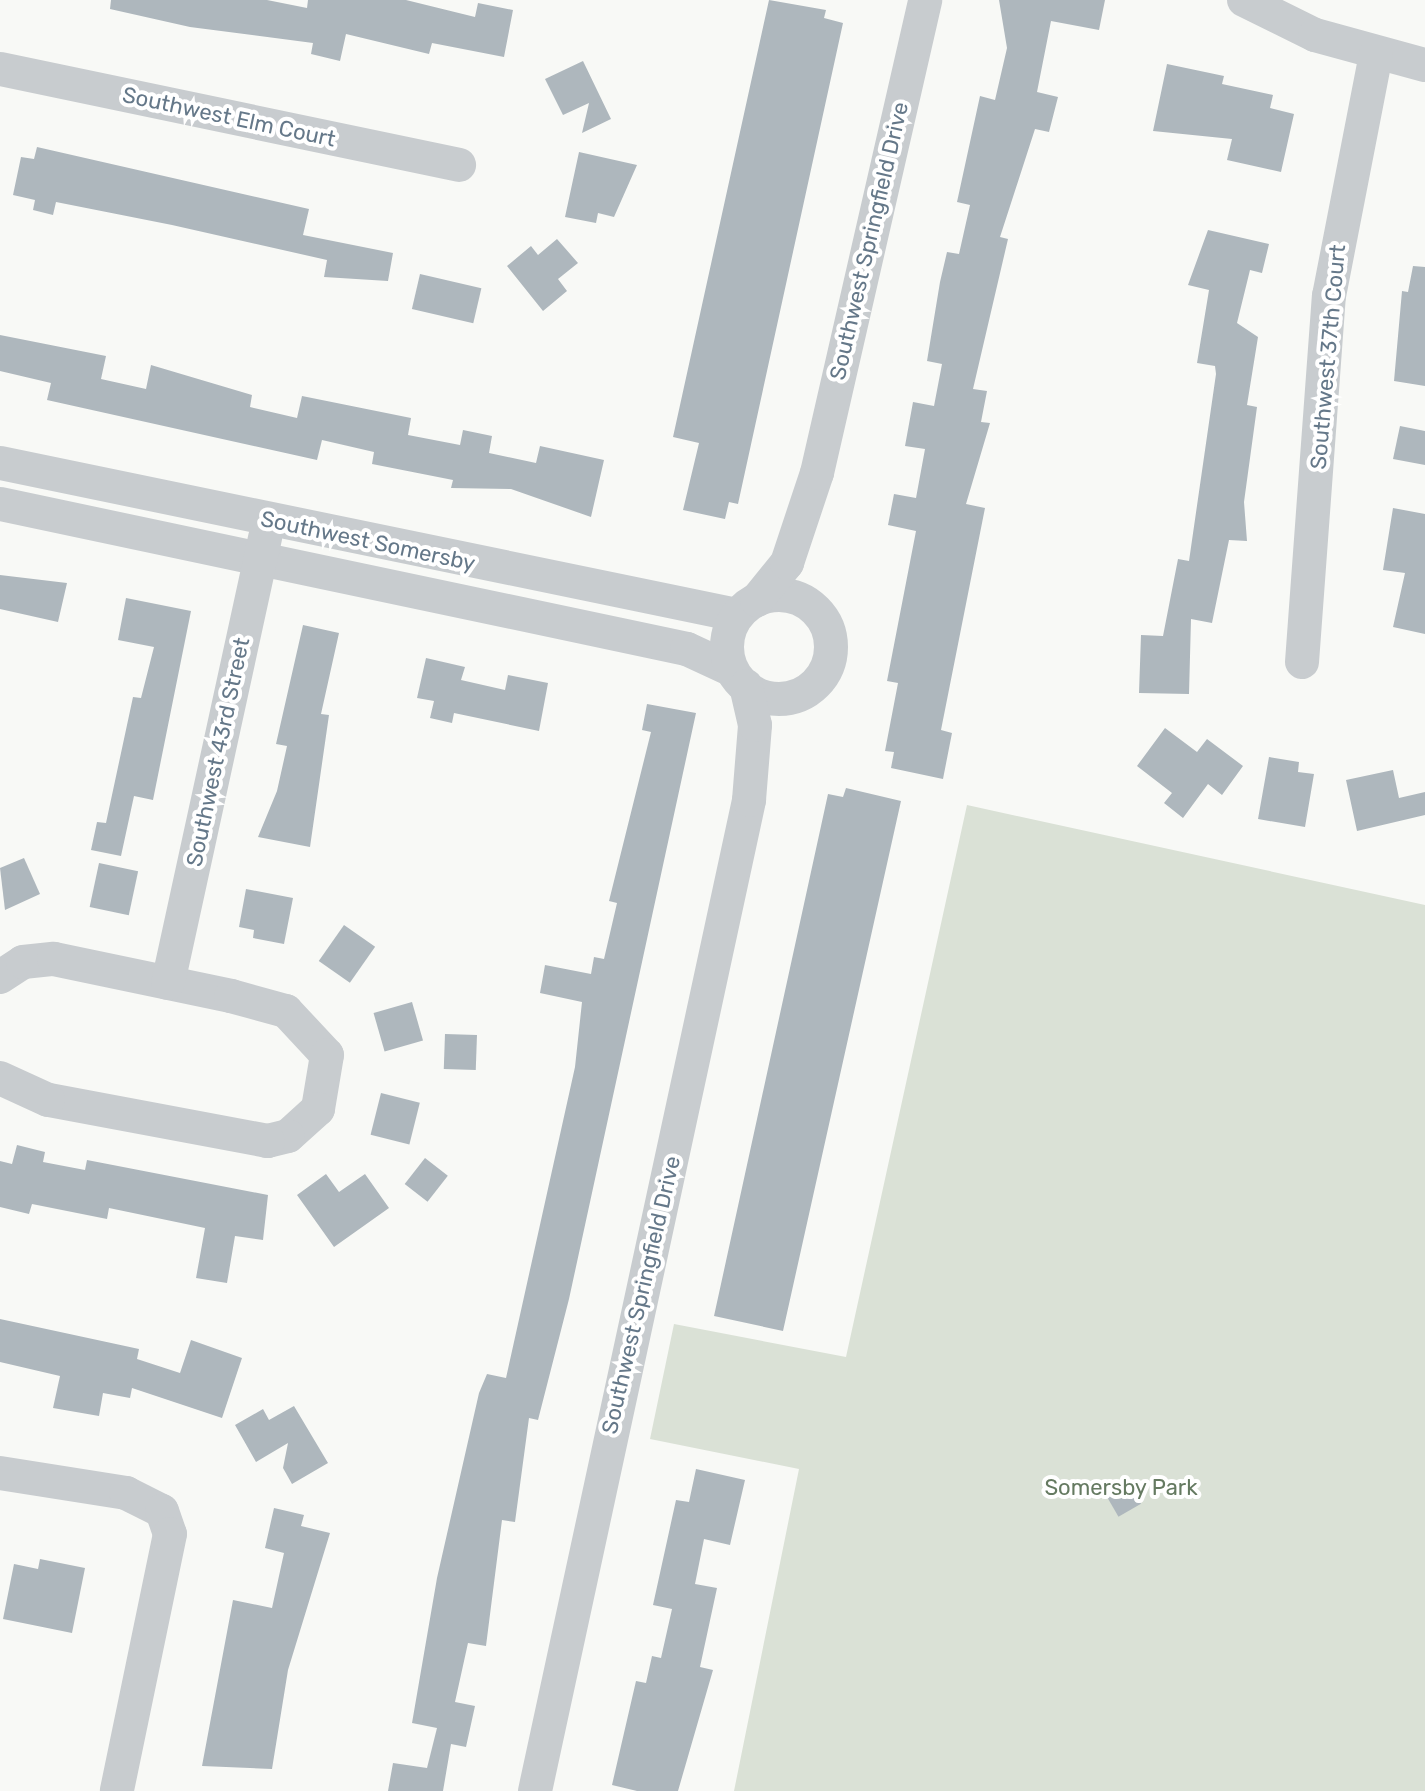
<!DOCTYPE html>
<html>
<head>
<meta charset="utf-8">
<style>
	body { margin:0 }
	#map { position:relative; width:1425px; height:1791px; overflow:hidden; background:#f8f9f6; font-family:Rubik,sans-serif }
	div>[style] { position:absolute }
	[style*='--x'] { left:calc(var(--x)*1px); top:calc(var(--y)*1px); width:calc(var(--w)*1px); rotate:calc(var(--a)*1deg) }
	.green>* { inset:0; background:#dae1d6 }
	.building>* { inset:0; background:#aeb7bd; transform-origin:0 0 }
	.minor>* { height:34px; margin:-17px; padding:0 17px; transform-origin:17px; border-radius:17px; background:#c8cccf }
	.minor>.ring { margin:-17px; padding:0; box-sizing:content-box; background:none; border:34px solid #c8cccf; border-radius:50% }
	span { translate:-50% -50%; white-space:nowrap; text-align:center; line-height:1.15; -webkit-text-stroke:8px #fff; paint-order:stroke }
	.street-label { font-size:22px; color:#657889 }
	.park-label { font-size:22px; color:#657a61 }
</style>
</head>
<body>
<div id="map">
	<div class="green">
		<i style="clip-path:polygon(967px 805px,1425px 905px,1425px 1791px,734px 1791px,799px 1469px,650px 1439px,674px 1324px,846px 1357px)"></i>
	</div>
	<div class="building">
		<i style="clip-path:polygon(111px 0,267px 0,307px 8px,308px 0,406px 0,475px 17px,478px 3px,513px 10px,504px 57px,432px 43px,429px 54px,346px 34px,340px 61px,311px 54px,313px 43px,190px 27px,110px 9px)"></i>
		<i style="clip-path:polygon(769px 0,826px 10px,824px 18px,843px 23px,738px 504px,729px 502px,725px 519px,683px 510px,699px 443px,673px 437px)"></i>
		<i style="clip-path:polygon(999px 0,1105px 0,1099px 30px,1051px 21px,1037px 92px,1058px 97px,1049px 132px,1035px 129px,1000px 237px,1008px 239px,973px 389px,987px 391px,981px 422px,990px 423px,966px 504px,985px 508px,941px 730px,952px 733px,943px 779px,891px 768px,894px 752px,885px 751px,898px 683px,887px 681px,916px 531px,888px 525px,894px 494px,916px 498px,925px 449px,905px 446px,913px 402px,934px 406px,942px 364px,927px 361px,940px 282px,947px 252px,959px 254px,970px 205px,957px 202px,980px 96px,995px 100px,1007px 48px)"></i>
		<i style="clip-path:polygon(583px 61px,611px 119px,582px 133px,589px 103px,563px 115px,545px 79px)"></i>
		<i style="clip-path:polygon(1167px 64px,1224px 76px,1222px 84px,1273px 95px,1270px 108px,1294px 114px,1281px 172px,1227px 160px,1232px 139px,1153px 131px)"></i>
		<i style="clip-path:polygon(37px 147px,309px 209px,303px 235px,393px 253px,388px 281px,324px 277px,327px 260px,172px 225px,56px 202px,53px 215px,33px 210px,35px 200px,13px 195px,21px 157px,34px 159px)"></i>
		<i style="clip-path:polygon(579px 152px,637px 165px,614px 217px,598px 213px,596px 223px,565px 217px)"></i>
		<i style="clip-path:polygon(1208px 230px,1269px 244px,1262px 273px,1250px 270px,1237px 323px,1258px 337px,1247px 405px,1257px 407px,1244px 502px,1247px 541px,1229px 540px,1212px 623px,1191px 619px,1189px 694px,1139px 693px,1141px 635px,1163px 636px,1178px 559px,1189px 561px,1216px 374px,1215px 366px,1197px 363px,1209px 290px,1188px 285px)"></i>
		<i style="clip-path:polygon(557px 239px,578px 263px,558px 279px,567px 291px,543px 311px,507px 266px,531px 246px,538px 255px)"></i>
		<i style="clip-path:polygon(1413px 266px,1425px 267px,1425px 386px,1394px 381px,1402px 291px,1408px 292px)"></i>
		<i style="left:420px;top:274px;width:63px;height:36px;rotate:13deg"></i>
		<i style="clip-path:polygon(0 335px,106px 356px,101px 379px,146px 389px,151px 365px,252px 395px,250px 407px,297px 418px,302px 396px,411px 418px,408px 435px,460px 445px,463px 430px,492px 436px,489px 453px,536px 463px,540px 446px,604px 460px,591px 517px,511px 489px,451px 488px,453px 480px,372px 464px,374px 452px,322px 440px,317px 460px,47px 400px,51px 383px,0 371px)"></i>
		<i style="clip-path:polygon(1400px 426px,1425px 431px,1425px 465px,1393px 459px)"></i>
		<i style="clip-path:polygon(1393px 508px,1425px 514px,1425px 634px,1393px 627px,1405px 573px,1383px 570px)"></i>
		<i style="clip-path:polygon(0 575px,67px 583px,58px 622px,0 609px)"></i>
		<i style="clip-path:polygon(126px 598px,191px 611px,153px 800px,134px 796px,121px 856px,91px 850px,97px 822px,106px 823px,133px 697px,141px 698px,154px 647px,118px 640px)"></i>
		<i style="clip-path:polygon(303px 625px,339px 633px,321px 714px,329px 715px,310px 847px,258px 837px,277px 791px,287px 746px,276px 744px)"></i>
		<i style="clip-path:polygon(426px 658px,465px 667px,461px 680px,505px 690px,508px 675px,548px 683px,539px 731px,454px 713px,452px 723px,430px 718px,434px 701px,417px 698px)"></i>
		<i style="clip-path:polygon(647px 704px,696px 713px,569px 1299px,538px 1420px,529px 1418px,515px 1522px,502px 1520px,486px 1646px,468px 1643px,455px 1702px,475px 1706px,466px 1747px,451px 1744px,443px 1791px,388px 1791px,393px 1763px,427px 1768px,437px 1728px,412px 1723px,437px 1578px,479px 1393px,487px 1374px,506px 1378px,575px 1067px,582px 1002px,540px 993px,545px 965px,591px 974px,594px 957px,604px 959px,617px 903px,609px 901px,651px 732px,642px 730px)"></i>
		<i style="clip-path:polygon(1165px 728px,1197px 752px,1207px 739px,1243px 766px,1222px 795px,1208px 784px,1183px 818px,1164px 803px,1172px 793px,1137px 766px)"></i>
		<i style="clip-path:polygon(1269px 757px,1299px 762px,1298px 772px,1314px 774px,1305px 827px,1258px 819px)"></i>
		<i style="clip-path:polygon(1393px 770px,1399px 798px,1425px 792px,1425px 815px,1357px 831px,1346px 780px)"></i>
		<i style="clip-path:polygon(846px 788px,901px 801px,783px 1331px,714px 1316px,828px 794px,843px 797px)"></i>
		<i style="clip-path:polygon(24px 858px,40px 894px,5px 910px,0 868px)"></i>
		<i style="left:99px;top:863px;width:40px;height:45px;rotate:12deg"></i>
		<i style="clip-path:polygon(246px 889px,293px 898px,284px 944px,253px 938px,254px 930px,239px 927px)"></i>
		<i style="left:344px;top:925px;width:38px;height:44px;rotate:35deg"></i>
		<i style="left:412px;top:1002px;width:40px;height:40px;rotate:74deg"></i>
		<i style="left:445px;top:1034px;width:32px;height:35px;rotate:2deg"></i>
		<i style="left:381px;top:1093px;width:40px;height:43px;rotate:14deg"></i>
		<i style="clip-path:polygon(17px 1145px,45px 1152px,43px 1162px,85px 1170px,87px 1160px,268px 1195px,263px 1240px,235px 1236px,227px 1283px,196px 1278px,205px 1228px,109px 1208px,107px 1219px,32px 1204px,29px 1214px,0 1207px,0 1161px,12px 1164px)"></i>
		<i style="left:425px;top:1158px;width:29px;height:33px;rotate:38deg"></i>
		<i style="clip-path:polygon(326px 1174px,339px 1192px,365px 1174px,389px 1208px,334px 1247px,297px 1195px)"></i>
		<i style="clip-path:polygon(0 1319px,139px 1349px,137px 1359px,180px 1373px,191px 1340px,242px 1358px,222px 1418px,132px 1388px,130px 1398px,103px 1393px,99px 1416px,53px 1408px,60px 1376px,0 1362px)"></i>
		<i style="clip-path:polygon(294px 1406px,328px 1463px,292px 1484px,283px 1468px,288px 1443px,256px 1462px,235px 1425px,263px 1409px,269px 1420px)"></i>
		<i style="clip-path:polygon(696px 1469px,745px 1480px,730px 1545px,704px 1539px,695px 1584px,717px 1588px,700px 1667px,713px 1670px,678px 1791px,637px 1791px,612px 1785px,636px 1681px,646px 1683px,652px 1656px,661px 1658px,672px 1609px,653px 1605px,676px 1500px,689px 1502px)"></i>
		<i style="left:1129px;top:1483px;width:24px;height:26px;rotate:60deg"></i>
		<i style="clip-path:polygon(274px 1508px,304px 1515px,301px 1526px,330px 1533px,288px 1670px,272px 1769px,202px 1766px,233px 1600px,272px 1608px,284px 1553px,265px 1548px)"></i>
		<i style="clip-path:polygon(40px 1559px,85px 1568px,72px 1633px,3px 1619px,14px 1564px,38px 1569px)"></i>
	</div>
	<div class="minor">
		<i style="--x:1244;--y:0;--w:79;--a:26.2"></i>
		<i style="--x:1315;--y:35;--w:114;--a:15.3"></i>
		<i style="--x:0;--y:69;--w:469;--a:11.8"></i>
		<i style="--x:0;--y:463;--w:753;--a:11.65"></i>
		<i style="--x:0;--y:504;--w:702;--a:11.92"></i>
		<i style="--x:687;--y:649;--w:47;--a:24.9"></i>
		<i class="ring" style="left:727px;top:595px;width:70px;height:70px"></i>
		<i style="--x:757;--y:600;--w:48;--a:-51"></i>
		<i style="--x:787;--y:563;--w:95;--a:-71.6"></i>
		<i style="--x:817;--y:473;--w:485;--a:-77.1"></i>
		<i style="--x:1302;--y:662;--w:367;--a:-85.8"></i>
		<i style="--x:1329;--y:296;--w:246;--a:-79"></i>
		<i style="--x:0;--y:977;--w:27;--a:-33"></i>
		<i style="--x:23;--y:962;--w:31;--a:-6"></i>
		<i style="--x:54;--y:959;--w:181;--a:11.8"></i>
		<i style="--x:231;--y:996;--w:57;--a:15.3"></i>
		<i style="--x:286;--y:1011;--w:60;--a:47"></i>
		<i style="--x:327;--y:1055;--w:55;--a:99.5"></i>
		<i style="--x:318;--y:1109;--w:40;--a:138"></i>
		<i style="--x:288;--y:1136;--w:21;--a:166"></i>
		<i style="--x:268;--y:1141;--w:224;--a:-169.4"></i>
		<i style="--x:48;--y:1100;--w:53;--a:-155.4"></i>
		<i style="--x:168;--y:983;--w:456;--a:-77.7"></i>
		<i style="--x:0;--y:1473;--w:128;--a:9"></i>
		<i style="--x:126;--y:1493;--w:40;--a:26.6"></i>
		<i style="--x:162;--y:1511;--w:24;--a:71"></i>
		<i style="--x:170;--y:1534;--w:262;--a:101.7"></i>
		<i style="--x:535;--y:1791;--w:1014;--a:-77.81"></i>
		<i style="--x:749;--y:800;--w:75;--a:-85.4"></i>
		<i style="--x:755;--y:725;--w:40;--a:-103"></i>
	</div>
	<div class="street-label">
		<span style="left:229px;top:117px;rotate:12deg">Southwest Elm Court</span>
		<span style="left:869px;top:241px;rotate:-77deg">Southwest Springfield Drive</span>
		<span style="left:1328px;top:357px;rotate:-85deg">Southwest 37th Court</span>
		<span style="left:368px;top:541px;rotate:12deg">Southwest Somersby</span>
		<span style="left:218px;top:752px;rotate:-78deg">Southwest 43rd Street</span>
		<span style="left:641px;top:1295px;rotate:-77deg">Southwest Springfield Drive</span>
	</div>
	<div class="park-label">
		<span style="left:1121px;top:1488px">Somersby Park</span>
	</div>
</div>
</body>
</html>
